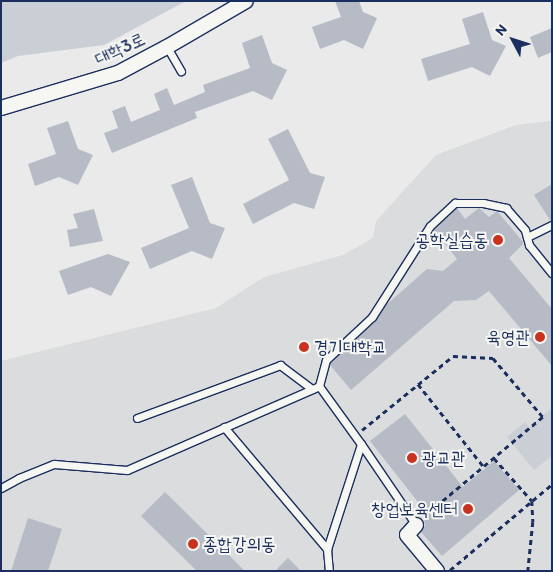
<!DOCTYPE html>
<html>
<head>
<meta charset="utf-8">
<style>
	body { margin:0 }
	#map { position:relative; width:553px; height:572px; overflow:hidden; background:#e9eae9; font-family:Itim,"Poor Story",sans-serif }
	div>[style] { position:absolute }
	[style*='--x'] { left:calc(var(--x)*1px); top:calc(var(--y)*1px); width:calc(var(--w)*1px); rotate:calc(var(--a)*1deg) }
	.built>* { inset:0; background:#dadcde }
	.green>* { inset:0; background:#caced5 }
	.building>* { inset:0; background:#b6bbc6 }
	.path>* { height:2.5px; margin-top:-1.25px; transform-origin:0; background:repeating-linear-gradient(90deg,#1b2f5e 0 5px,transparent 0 9px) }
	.roads { filter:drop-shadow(1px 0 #1b2f5e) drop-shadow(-1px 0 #1b2f5e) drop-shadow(0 1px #1b2f5e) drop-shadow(0 -1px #1b2f5e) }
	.lane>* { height:7px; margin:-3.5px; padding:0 3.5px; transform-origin:3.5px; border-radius:3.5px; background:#f6f6f2 }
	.street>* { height:14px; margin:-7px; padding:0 7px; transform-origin:7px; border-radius:7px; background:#f6f6f2 }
	.dots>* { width:14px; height:14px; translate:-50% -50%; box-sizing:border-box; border:2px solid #f6f6f2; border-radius:50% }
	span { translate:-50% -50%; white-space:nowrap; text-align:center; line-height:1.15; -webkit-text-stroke:4px #f6f6f2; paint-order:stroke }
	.street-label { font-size:18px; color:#1b2f5e }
	.poi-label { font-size:18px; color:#1b2f5e }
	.right { translate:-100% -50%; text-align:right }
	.left { translate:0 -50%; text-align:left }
	.frame { position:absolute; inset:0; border:2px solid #1b2f5e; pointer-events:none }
	.north { position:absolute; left:488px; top:15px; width:50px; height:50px; -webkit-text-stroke:4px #f6f6f2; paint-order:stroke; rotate:310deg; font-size:14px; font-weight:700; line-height:20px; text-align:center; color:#1b2f5e }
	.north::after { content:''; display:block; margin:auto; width:18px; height:22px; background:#1b2f5e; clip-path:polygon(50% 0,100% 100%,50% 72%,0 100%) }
</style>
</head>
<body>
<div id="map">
	<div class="built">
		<i style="clip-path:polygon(552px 121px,552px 571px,1px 571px,1px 361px,216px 308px,264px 277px,343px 255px,373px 238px,376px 221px,436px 155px,516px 125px)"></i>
	</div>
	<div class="green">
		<i style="clip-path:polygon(1px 1px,186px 1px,104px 45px,18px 56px,1px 63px)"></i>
		<i style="clip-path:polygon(552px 408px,552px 456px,534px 470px,507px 437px,525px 422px,529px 427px)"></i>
	</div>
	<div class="building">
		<i style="clip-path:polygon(335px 1px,359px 1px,363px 12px,377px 18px,363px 49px,344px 40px,320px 49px,312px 27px,341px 17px)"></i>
		<i style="clip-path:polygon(483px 12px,492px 40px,506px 46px,490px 76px,472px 67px,428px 81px,421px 59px,470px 44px,462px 19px)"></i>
		<i style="clip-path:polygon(552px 28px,552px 52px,538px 58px,530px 37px)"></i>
		<i style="clip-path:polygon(262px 35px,272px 63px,287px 70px,272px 100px,253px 91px,195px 112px,197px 118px,112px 153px,104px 133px,118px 128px,112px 111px,125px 106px,131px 122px,160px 110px,154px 94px,167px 88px,174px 105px,205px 92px,203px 85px,250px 68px,242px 43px)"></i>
		<i style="clip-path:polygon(68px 121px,78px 149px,93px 155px,78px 185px,59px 177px,35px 186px,28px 164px,56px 154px,47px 128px)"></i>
		<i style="clip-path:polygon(288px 129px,310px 173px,325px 177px,314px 209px,294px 203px,253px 224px,243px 204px,289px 180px,268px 139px)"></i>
		<i style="clip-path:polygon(192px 177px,210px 223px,225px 228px,212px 259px,192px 251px,150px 269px,141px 248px,189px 228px,171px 185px)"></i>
		<i style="clip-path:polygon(552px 184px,552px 220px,550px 220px,534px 195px)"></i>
		<i style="clip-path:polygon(457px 208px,465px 219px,479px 208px,489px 217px,497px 211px,523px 242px,523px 244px,509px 258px,552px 309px,552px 366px,489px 291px,476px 300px,454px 301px,351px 390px,330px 365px,331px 363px,376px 321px,385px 306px,427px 269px,443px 271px,457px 259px,434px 230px)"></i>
		<i style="clip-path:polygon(94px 209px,103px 241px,70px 247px,67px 230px,78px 228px,73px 214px)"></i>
		<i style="clip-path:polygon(108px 254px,130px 262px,111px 296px,91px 287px,68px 295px,59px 271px)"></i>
		<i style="clip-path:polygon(405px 414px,463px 487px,494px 461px,519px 490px,442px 556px,421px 532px,425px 526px,424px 521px,429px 516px,370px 441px)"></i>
		<i style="clip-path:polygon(165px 492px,245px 571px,197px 571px,141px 516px)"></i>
		<i style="clip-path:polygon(28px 518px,62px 529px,48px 571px,11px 571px)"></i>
		<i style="clip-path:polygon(288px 558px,301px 571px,275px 571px)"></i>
	</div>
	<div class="path">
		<i style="--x:418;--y:384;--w:106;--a:51.5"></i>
		<i style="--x:362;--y:430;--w:117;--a:-39.1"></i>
		<i style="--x:453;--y:356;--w:40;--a:2.9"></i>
		<i style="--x:493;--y:358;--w:77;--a:49.7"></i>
		<i style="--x:543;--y:417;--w:155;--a:140"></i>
		<i style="--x:494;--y:458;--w:57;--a:48.5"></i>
		<i style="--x:532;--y:501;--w:21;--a:87"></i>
		<i style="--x:533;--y:522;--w:49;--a:95.8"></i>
		<i style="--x:450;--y:570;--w:133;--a:-40.1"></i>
	</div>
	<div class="roads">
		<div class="lane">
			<i style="--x:167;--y:47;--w:28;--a:60"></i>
			<i style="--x:527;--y:237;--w:28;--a:-26"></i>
			<i style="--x:319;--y:386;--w:72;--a:54.1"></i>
			<i style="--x:361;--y:444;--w:110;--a:107.9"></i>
			<i style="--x:327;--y:549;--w:22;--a:85"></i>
			<i style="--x:137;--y:418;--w:153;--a:-20.3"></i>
			<i style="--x:280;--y:365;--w:40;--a:37"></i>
			<i style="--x:224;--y:427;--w:160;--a:49.8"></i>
			<i style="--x:361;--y:444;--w:98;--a:55.8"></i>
			<i style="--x:1;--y:488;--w:21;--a:-29"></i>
			<i style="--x:19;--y:478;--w:38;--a:-22"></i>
			<i style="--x:54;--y:464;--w:73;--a:4.7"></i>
			<i style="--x:127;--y:470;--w:210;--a:-23.6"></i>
			<i style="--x:319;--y:386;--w:27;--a:-75"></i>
			<i style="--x:326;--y:360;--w:63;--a:-43.1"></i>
			<i style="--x:372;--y:317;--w:108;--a:-57.5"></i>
			<i style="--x:430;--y:226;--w:34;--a:-43"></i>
			<i style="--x:455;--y:203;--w:28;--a:0"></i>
			<i style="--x:483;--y:203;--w:24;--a:12"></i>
			<i style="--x:506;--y:208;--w:29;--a:49"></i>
			<i style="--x:525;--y:230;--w:16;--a:75"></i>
			<i style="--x:529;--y:245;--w:36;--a:51"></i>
		</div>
		<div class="street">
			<i style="--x:1;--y:108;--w:122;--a:-16.7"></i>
			<i style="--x:118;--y:73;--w:55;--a:-28"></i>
			<i style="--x:167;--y:47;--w:91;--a:-30.2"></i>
			<i style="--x:416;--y:525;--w:13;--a:132"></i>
			<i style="--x:407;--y:535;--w:47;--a:50.2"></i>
		</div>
	</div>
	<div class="dots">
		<i style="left:498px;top:240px;background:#c8321e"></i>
		<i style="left:540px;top:337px;background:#c8321e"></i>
		<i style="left:304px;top:347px;background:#c8321e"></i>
		<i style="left:412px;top:458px;background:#c8321e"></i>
		<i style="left:468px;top:509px;background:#c8321e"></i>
		<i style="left:193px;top:544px;background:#c8321e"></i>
	</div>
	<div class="street-label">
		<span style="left:120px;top:49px;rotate:-25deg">대학3로</span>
	</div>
	<div class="poi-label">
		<span class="right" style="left:488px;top:240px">공학실습동</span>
		<span class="right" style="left:530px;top:337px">육영관</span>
		<span class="left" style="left:314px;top:347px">경기대학교</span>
		<span class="left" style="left:422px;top:458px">광교관</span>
		<span class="right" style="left:458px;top:509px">창업보육센터</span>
		<span class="left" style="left:203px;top:544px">종합강의동</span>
	</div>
	<div class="frame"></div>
	<div class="north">N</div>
</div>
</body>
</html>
